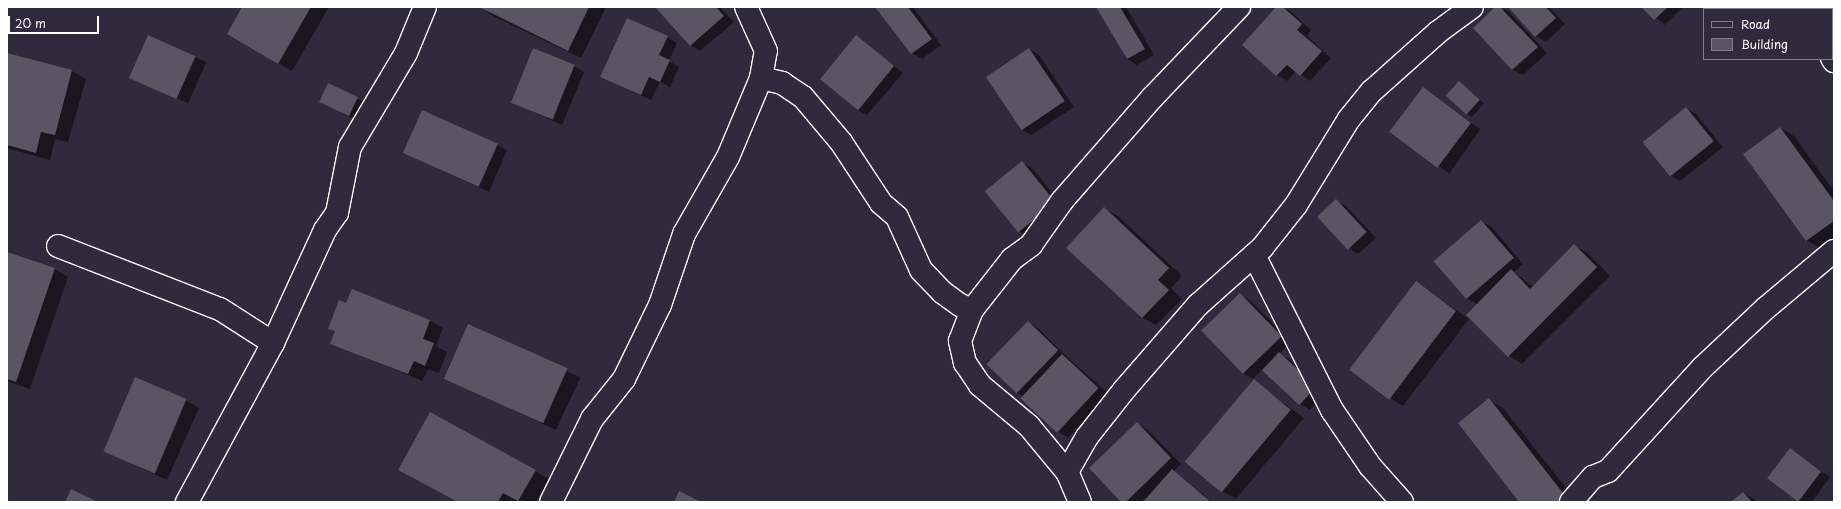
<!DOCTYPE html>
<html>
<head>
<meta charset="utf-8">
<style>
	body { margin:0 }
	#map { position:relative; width:1841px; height:509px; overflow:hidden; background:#2f2a3d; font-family:"Playpen Sans",sans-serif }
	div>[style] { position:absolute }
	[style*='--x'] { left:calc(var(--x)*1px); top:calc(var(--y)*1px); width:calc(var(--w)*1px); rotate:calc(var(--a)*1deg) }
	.shadow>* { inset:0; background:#0007; transform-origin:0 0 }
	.building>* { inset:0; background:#595564; transform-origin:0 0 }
	.roads { filter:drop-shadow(1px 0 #fff) drop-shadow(-1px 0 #fff) drop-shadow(0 1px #fff) drop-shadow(0 -1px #fff) }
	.minor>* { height:22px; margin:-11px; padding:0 11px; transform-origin:11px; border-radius:11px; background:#2f2a3d }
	span { translate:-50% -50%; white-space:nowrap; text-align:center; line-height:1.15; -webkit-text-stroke:3.5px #2f2a3d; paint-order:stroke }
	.frame { position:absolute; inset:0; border:8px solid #fff; pointer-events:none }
	.legend { position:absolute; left:1703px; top:8px; width:130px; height:52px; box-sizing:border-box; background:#2f2a3d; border:1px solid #827f8b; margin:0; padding:5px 7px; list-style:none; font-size:12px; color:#fff }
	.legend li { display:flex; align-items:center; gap:8px; height:20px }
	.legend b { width:20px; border:1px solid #827f8b }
	.scale { position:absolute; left:8px; top:16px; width:91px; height:18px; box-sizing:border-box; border:2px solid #fff; border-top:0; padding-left:5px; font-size:12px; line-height:14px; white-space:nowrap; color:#fff; -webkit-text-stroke:3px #2f2a3d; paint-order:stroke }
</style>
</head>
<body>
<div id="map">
	<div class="shadow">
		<i style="clip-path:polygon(244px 7px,329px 7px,292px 71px,228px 34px)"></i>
		<i style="clip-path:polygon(480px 7px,606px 7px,581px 58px,493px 16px)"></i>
		<i style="clip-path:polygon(657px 7px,720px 7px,734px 22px,700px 51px,691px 45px)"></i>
		<i style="clip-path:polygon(877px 7px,913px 7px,941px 45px,922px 59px,912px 53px)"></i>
		<i style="clip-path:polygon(1097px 7px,1126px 7px,1154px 55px,1137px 65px,1127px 59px)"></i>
		<i style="clip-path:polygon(1277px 7px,1289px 10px,1311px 30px,1307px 36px,1331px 58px,1310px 81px,1296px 71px,1287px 81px,1277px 75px)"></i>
		<i style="clip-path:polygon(1497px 7px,1508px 11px,1547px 53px,1523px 75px,1513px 70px,1474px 28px)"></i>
		<i style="clip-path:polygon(1509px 7px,1549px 7px,1565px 24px,1546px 42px,1536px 36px)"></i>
		<i style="clip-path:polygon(1643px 7px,1683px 7px,1665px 25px)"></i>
		<i style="left:148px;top:36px;width:64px;height:45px;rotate:24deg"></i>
		<i style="clip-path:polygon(857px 36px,903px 73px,867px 115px,857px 110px)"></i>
		<i style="clip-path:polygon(667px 37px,677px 43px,669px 61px,679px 67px,670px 87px,660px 82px,651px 100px,601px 77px)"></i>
		<i style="clip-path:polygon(1029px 49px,1039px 55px,1074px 107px,1031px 135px,1021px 129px)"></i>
		<i style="clip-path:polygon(7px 54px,72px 71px,86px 79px,68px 142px,55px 139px,50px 160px,7px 148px)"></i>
		<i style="clip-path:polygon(574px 66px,584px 72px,562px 125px,512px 102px)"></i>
		<i style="clip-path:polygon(1459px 82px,1484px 103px,1472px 117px,1467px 114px)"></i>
		<i style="left:1423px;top:89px;width:70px;height:54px;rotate:35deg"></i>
		<i style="clip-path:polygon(357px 98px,362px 101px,353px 119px,325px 104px)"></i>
		<i style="clip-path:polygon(1686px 108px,1696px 114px,1723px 147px,1680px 181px,1670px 176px)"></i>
		<i style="clip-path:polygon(1781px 128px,1794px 136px,1834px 191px,1834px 238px,1820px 248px,1806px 240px)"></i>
		<i style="clip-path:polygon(497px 145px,507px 150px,489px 192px,404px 153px)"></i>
		<i style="clip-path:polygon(1022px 163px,1032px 168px,1065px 208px,1029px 236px,1019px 231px)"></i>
		<i style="clip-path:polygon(1336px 201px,1346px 206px,1376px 238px,1358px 254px,1348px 248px)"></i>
		<i style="clip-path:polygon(1105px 209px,1118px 216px,1182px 276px,1171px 288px,1182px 299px,1156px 325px,1143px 318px,1067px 248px)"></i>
		<i style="clip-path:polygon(1482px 222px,1492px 227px,1523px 264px,1514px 272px,1533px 287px,1574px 246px,1588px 253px,1610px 276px,1522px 364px,1509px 356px,1477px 304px,1466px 298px)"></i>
		<i style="clip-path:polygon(7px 253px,55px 269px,68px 277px,30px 389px,7px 381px)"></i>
		<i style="clip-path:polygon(1416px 282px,1469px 319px,1403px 406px,1390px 398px)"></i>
		<i style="clip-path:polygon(1240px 295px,1250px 300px,1291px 342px,1279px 354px,1289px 359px,1326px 394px,1310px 410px,1300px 404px,1263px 369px,1253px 379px,1243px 373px)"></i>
		<i style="clip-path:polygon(347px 305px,429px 320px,443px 328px,436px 346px,447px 352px,439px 373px,428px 369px,422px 381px,332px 343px,336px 332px,329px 328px)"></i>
		<i style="clip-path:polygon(1029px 322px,1038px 328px,1067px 357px,1109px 394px,1068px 438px,1058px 432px,1023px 396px,1016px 392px)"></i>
		<i style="left:468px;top:325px;width:124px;height:58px;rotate:25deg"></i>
		<i style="clip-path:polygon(1254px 381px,1304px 418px,1236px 499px,1222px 491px)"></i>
		<i style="clip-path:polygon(185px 400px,199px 408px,167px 480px,104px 450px)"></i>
		<i style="clip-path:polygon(1489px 400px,1503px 408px,1577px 502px,1521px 502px)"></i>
		<i style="clip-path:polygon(1137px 424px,1147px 429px,1181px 464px,1174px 471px,1213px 502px,1144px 502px,1146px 497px,1141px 502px,1123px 502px)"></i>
		<i style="clip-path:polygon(1790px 450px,1830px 477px,1812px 502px,1801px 502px,1769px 479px)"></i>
		<i style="clip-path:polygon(535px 471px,549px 479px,536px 502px,517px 500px,516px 502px,459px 502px)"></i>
		<i style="clip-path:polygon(1744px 493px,1754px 499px,1756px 502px,1733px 502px)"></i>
	</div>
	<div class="building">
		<i style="clip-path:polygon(242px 7px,311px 7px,278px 64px,227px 34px)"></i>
		<i style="clip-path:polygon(479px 7px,589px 7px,568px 51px)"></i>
		<i style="clip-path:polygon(655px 7px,716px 7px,724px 16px,690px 46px)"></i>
		<i style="clip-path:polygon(875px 7px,908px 7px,932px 39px,911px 54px)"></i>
		<i style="clip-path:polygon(1096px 7px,1120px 7px,1145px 49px,1127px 59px)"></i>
		<i style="clip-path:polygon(1276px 7px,1283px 7px,1302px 24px,1297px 30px,1322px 51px,1300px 76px,1287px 65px,1276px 76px,1242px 45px)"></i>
		<i style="clip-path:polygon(1495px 7px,1500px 7px,1538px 47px,1512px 70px,1473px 28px)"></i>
		<i style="clip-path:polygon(1508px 7px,1546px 7px,1556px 18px,1535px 37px)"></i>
		<i style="clip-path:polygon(1641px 7px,1668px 7px,1654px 20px)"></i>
		<i style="clip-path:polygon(627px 18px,668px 36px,659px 55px,670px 60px,660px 82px,649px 77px,641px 95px,600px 77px)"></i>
		<i style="left:148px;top:35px;width:52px;height:47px;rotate:24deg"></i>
		<i style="left:856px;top:35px;width:49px;height:57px;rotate:39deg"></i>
		<i style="left:533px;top:48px;width:45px;height:59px;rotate:22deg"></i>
		<i style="left:1029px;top:48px;width:64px;height:52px;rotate:56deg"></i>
		<i style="clip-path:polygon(7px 53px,72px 70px,55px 135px,41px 132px,36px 153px,7px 145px)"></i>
		<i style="left:1459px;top:81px;width:28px;height:20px;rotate:42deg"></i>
		<i style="left:328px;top:83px;width:33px;height:21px;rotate:25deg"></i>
		<i style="left:1423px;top:87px;width:60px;height:56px;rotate:37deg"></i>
		<i style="left:1686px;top:107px;width:44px;height:56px;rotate:51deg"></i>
		<i style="left:422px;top:110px;width:83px;height:47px;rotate:24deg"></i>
		<i style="clip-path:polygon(1780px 127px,1834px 201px,1834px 221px,1806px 241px,1743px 154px)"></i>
		<i style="left:1022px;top:161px;width:53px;height:48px;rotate:51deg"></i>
		<i style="left:1336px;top:199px;width:45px;height:26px;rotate:47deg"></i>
		<i style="clip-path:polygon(1104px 207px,1169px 268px,1158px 280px,1169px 290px,1142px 318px,1066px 248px)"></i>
		<i style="left:1481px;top:220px;width:50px;height:63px;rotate:49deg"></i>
		<i style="clip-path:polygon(1574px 244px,1597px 267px,1508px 357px,1466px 315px,1511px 269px,1530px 289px)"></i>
		<i style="clip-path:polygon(7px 252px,55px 268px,16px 382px,7px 379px)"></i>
		<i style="left:1416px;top:281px;width:50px;height:111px;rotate:37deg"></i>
		<i style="clip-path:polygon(352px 289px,430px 320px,423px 339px,434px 343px,425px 366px,414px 361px,408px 374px,330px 344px,335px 331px,328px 329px,339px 300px,346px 303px)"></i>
		<i style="left:1240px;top:293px;width:60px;height:54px;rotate:46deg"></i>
		<i style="left:1028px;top:321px;width:42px;height:60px;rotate:44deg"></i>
		<i style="left:468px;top:324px;width:109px;height:60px;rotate:24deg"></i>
		<i style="left:1279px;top:352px;width:51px;height:25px;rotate:43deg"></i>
		<i style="left:1062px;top:354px;width:50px;height:61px;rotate:43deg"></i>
		<i style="left:135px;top:377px;width:56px;height:81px;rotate:23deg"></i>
		<i style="left:1254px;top:379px;width:48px;height:108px;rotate:40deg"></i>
		<i style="clip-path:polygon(1489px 398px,1566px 497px,1559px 502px,1519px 502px,1458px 423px)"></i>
		<i style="clip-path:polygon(430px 412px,536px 470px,518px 501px,503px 493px,498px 502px,458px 502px,398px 470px)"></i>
		<i style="clip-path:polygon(1137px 422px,1171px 458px,1126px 502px,1121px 502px,1089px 468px)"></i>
		<i style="left:1790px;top:448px;width:39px;height:38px;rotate:37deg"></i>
		<i style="clip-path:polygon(1172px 469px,1211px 502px,1143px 502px)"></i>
		<i style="clip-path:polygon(71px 489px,98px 502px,65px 502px)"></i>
		<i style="clip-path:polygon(679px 491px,701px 502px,674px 502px)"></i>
		<i style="clip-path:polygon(1743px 492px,1752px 502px,1731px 502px)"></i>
	</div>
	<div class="roads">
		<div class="minor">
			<i style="--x:1795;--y:7;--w:3;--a:45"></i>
			<i style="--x:1832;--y:58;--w:4;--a:56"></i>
			<i style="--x:761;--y:78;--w:22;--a:13"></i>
			<i style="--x:782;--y:83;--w:25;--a:34"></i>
			<i style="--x:803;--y:97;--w:59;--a:49.8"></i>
			<i style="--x:841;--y:142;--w:73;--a:56.7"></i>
			<i style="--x:881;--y:203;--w:21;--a:41"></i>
			<i style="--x:897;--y:217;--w:58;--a:65.6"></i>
			<i style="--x:921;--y:270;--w:30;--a:46"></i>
			<i style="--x:942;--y:292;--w:22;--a:36"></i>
			<i style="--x:960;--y:305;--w:13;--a:23"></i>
			<i style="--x:58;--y:246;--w:174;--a:21.3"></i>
			<i style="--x:220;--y:309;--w:63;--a:32.7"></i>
			<i style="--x:1254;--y:255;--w:174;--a:63.3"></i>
			<i style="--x:1332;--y:410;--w:68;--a:55.8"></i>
			<i style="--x:1370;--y:466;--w:48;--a:48.4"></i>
			<i style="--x:1067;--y:472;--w:60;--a:-129.6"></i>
			<i style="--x:1029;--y:426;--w:64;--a:-140.1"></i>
			<i style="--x:980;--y:385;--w:27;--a:-124"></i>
			<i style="--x:965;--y:363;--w:23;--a:-103"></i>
			<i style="--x:960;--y:341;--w:33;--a:-69"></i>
			<i style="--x:972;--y:310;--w:65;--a:-51.9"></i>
			<i style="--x:1012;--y:259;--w:24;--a:-36"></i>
			<i style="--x:1031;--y:245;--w:54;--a:-54.8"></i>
			<i style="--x:1062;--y:201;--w:137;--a:-48.9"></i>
			<i style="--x:1152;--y:98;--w:126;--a:-46.3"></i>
			<i style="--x:187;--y:502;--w:181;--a:-61.6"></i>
			<i style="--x:273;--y:343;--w:124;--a:-65.3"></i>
			<i style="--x:325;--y:230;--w:21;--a:-55"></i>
			<i style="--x:337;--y:213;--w:67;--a:-78.9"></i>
			<i style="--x:350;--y:147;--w:109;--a:-59.2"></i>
			<i style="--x:406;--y:53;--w:50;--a:-67.6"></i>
			<i style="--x:551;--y:502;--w:93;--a:-63.7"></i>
			<i style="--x:592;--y:419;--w:51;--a:-51.3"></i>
			<i style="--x:624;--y:379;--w:82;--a:-64.1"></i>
			<i style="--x:660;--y:305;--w:75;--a:-71.3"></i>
			<i style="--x:684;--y:234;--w:89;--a:-60.3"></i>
			<i style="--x:728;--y:157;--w:86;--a:-67.3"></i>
			<i style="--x:761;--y:78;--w:27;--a:-80"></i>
			<i style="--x:766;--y:51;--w:48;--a:-114.4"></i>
			<i style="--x:1080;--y:502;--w:33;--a:-113"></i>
			<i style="--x:1067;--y:472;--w:40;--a:-60.3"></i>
			<i style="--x:1087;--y:437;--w:60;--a:-51.8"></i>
			<i style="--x:1124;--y:390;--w:113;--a:-49"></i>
			<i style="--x:1198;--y:305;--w:86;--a:-41.7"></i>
			<i style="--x:1262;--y:248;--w:55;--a:-51.7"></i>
			<i style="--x:1296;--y:205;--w:101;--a:-58.4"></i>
			<i style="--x:1349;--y:119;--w:36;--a:-51"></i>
			<i style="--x:1372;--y:91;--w:89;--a:-41.8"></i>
			<i style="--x:1438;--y:32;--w:42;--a:-36.3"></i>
			<i style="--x:1571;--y:502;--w:33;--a:-49"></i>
			<i style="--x:1593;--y:477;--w:16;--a:-22"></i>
			<i style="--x:1608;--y:471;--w:139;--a:-47.6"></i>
			<i style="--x:1702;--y:368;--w:88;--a:-43.2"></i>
			<i style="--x:1766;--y:308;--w:89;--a:-40"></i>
		</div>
	</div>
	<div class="frame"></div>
	<ul class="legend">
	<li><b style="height:5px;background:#2f2a3d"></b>Road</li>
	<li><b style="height:11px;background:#595564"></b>Building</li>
	</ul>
	<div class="scale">20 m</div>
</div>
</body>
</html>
